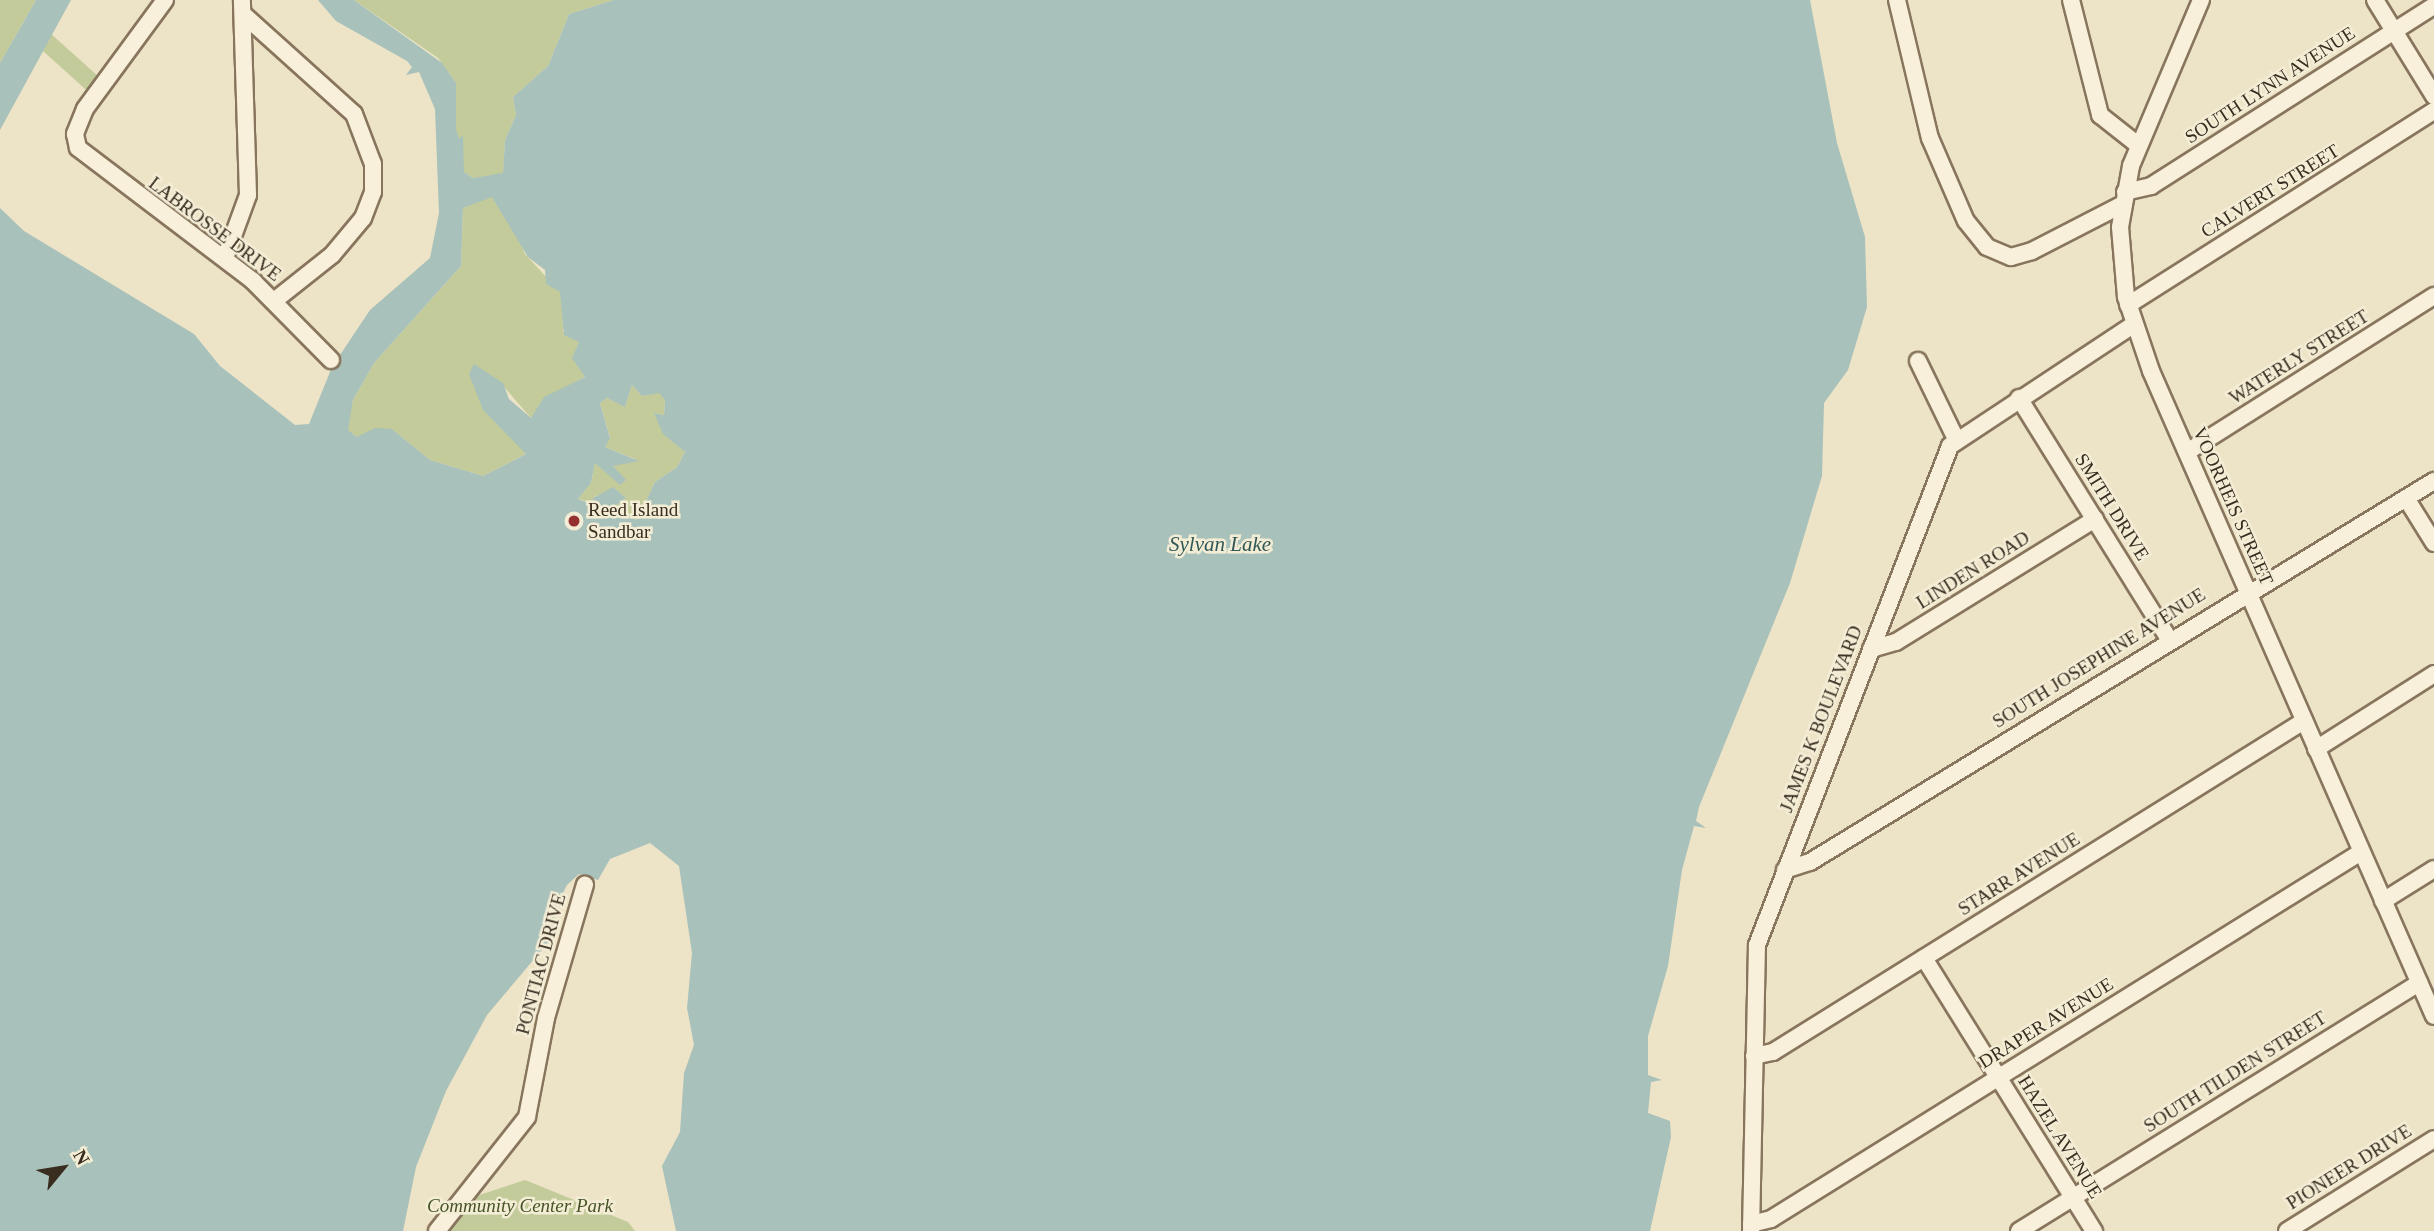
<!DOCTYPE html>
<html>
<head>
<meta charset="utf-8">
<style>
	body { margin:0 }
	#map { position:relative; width:2434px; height:1231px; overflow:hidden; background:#ede3c6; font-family:"Times New Roman",serif }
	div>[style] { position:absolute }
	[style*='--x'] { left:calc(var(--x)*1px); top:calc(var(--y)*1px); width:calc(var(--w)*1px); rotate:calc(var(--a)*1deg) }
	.green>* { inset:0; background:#c3cb9b; transform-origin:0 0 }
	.water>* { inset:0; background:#a8c1ba }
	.roads { filter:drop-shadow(2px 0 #88755d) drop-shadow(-2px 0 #88755d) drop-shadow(0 2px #88755d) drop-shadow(0 -2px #88755d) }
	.minor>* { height:16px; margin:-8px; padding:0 8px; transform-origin:8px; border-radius:8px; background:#f8f0da }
	.dots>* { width:19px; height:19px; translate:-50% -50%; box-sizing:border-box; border:4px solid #f4edd6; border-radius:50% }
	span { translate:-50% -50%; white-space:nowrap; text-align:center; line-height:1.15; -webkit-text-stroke:5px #f4edd6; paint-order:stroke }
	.street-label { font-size:19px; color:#392d20 }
	.poi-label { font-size:19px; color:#392d20 }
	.left { translate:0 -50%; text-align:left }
	.park-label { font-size:19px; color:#475427; font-style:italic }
	.water-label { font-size:21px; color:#305857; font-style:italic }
	.north { position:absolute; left:28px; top:1133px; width:70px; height:70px; -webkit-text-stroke:5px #f4edd6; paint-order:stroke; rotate:60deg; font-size:19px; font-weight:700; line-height:28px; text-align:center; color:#392d20 }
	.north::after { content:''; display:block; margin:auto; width:24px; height:32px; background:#392d20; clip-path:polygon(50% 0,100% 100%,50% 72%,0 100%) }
</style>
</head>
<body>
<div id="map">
	<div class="green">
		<i style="clip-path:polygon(0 0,36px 0,0 63px)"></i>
		<i style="clip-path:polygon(354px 0,614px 0,569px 14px,548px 66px,513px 97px,516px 115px,505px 140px,503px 174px,473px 178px,464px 172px,456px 129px,456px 83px,438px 58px)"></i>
		<i style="left:50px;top:33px;width:67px;height:18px;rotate:42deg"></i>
		<i style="clip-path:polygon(492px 196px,513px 223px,525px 254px,560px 292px,567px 307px,563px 332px,579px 342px,573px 358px,585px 377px,553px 394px,531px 418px,499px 381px,473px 369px,485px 405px,526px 454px,483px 476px,430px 460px,392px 429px,357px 437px,347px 430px,353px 400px,374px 363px,461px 266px,463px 208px)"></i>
		<i style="clip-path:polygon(632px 385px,642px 396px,659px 392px,665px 400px,664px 415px,654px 413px,664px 434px,685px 452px,677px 467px,655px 482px,637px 520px,611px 509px,626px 498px,614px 488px,594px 497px,597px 504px,578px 499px,591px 483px,595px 463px,623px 483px,613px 466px,635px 459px,605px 447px,610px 437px,600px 403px,607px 398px,625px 406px)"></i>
		<i style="clip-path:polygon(525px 1180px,628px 1222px,635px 1231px,444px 1231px,473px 1197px)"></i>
	</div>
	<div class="water">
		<i style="clip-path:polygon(36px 0,71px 0,0 130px,0 63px)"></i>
		<i style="clip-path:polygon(evenodd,318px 0,354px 0,442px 63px,456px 83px,456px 129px,459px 139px,463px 135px,464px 172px,473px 178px,503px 173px,505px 140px,516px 115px,513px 97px,548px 66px,569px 14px,614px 0,1810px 0,1837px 143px,1865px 237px,1867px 307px,1848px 370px,1824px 403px,1822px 476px,1790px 583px,1699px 807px,1696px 821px,1706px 828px,1694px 826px,1682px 870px,1668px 966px,1648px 1036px,1648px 1075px,1662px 1080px,1651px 1082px,1648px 1113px,1670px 1121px,1671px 1137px,1650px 1231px,676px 1231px,662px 1166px,680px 1132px,684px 1073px,694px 1045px,687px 1008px,692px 953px,679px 866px,650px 843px,610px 859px,598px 880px,579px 874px,567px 885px,555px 908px,551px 939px,487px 1015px,446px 1091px,416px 1167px,403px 1231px,0 1231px,0 208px,24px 231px,194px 334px,220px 366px,295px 425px,309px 424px,332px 367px,370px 310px,430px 258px,439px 213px,435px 109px,419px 72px,406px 75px,412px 67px,407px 61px,336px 21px,318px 0,492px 197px,528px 257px,545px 270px,546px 284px,560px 292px,564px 335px,579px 342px,572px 358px,585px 377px,544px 397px,531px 418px,509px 399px,503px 383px,474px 364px,469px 374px,483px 410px,526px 454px,483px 476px,430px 460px,392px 429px,375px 428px,357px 437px,348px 430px,353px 400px,374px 363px,461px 266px,463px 208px,492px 197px,318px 0,632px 385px,642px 396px,659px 393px,665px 400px,664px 415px,654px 413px,663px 434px,685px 452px,677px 467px,655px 482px,637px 520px,611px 509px,626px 498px,613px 487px,593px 498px,594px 505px,578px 499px,591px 483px,595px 463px,620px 485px,626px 480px,613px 466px,639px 461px,605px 447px,610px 438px,600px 403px,607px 398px,625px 407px,632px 385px)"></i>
	</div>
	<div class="roads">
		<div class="minor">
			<i style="--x:165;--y:0;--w:135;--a:126.3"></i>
			<i style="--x:85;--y:109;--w:27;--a:112"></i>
			<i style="--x:75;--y:134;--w:14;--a:78"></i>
			<i style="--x:78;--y:148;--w:220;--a:37.2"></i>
			<i style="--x:253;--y:281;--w:111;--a:45.4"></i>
			<i style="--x:1897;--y:0;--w:142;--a:76.6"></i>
			<i style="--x:1930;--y:138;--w:90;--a:66.6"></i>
			<i style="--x:1966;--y:221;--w:33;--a:51"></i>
			<i style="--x:1987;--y:247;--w:26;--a:23"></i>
			<i style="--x:2011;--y:257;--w:22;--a:-16"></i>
			<i style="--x:2032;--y:251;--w:102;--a:-27.3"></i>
			<i style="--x:2071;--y:0;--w:119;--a:75.8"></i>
			<i style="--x:2100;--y:115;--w:48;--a:38.3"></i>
			<i style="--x:2201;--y:0;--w:180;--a:112.9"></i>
			<i style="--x:2131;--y:166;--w:62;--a:100.2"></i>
			<i style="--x:2120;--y:227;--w:70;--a:85.1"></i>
			<i style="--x:2126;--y:297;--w:78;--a:71.3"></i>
			<i style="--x:2151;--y:371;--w:704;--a:66.31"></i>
			<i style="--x:2375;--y:0;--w:113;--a:58.4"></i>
			<i style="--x:244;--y:15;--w:148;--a:42"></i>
			<i style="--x:354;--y:114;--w:53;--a:69.2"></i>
			<i style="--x:373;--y:164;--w:28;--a:90"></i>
			<i style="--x:373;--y:192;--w:28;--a:111"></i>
			<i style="--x:363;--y:218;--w:48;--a:130"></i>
			<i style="--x:332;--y:255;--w:74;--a:141.6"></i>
			<i style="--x:2125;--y:192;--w:27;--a:-13"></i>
			<i style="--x:2151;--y:186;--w:335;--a:-32.5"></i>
			<i style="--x:225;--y:258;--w:67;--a:-69.9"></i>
			<i style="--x:248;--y:195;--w:195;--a:-91.8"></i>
			<i style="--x:2128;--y:305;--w:362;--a:-32.4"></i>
			<i style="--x:1918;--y:361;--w:87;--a:64"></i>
			<i style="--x:2019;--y:398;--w:284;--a:58.1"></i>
			<i style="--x:2187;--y:452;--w:292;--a:-32.3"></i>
			<i style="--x:2406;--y:498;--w:53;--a:58.1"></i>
			<i style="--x:1871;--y:649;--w:26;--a:-16"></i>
			<i style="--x:1896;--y:642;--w:234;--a:-31.7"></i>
			<i style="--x:2316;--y:749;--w:140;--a:-32.4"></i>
			<i style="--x:1785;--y:870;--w:26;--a:-18"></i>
			<i style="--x:1810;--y:862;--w:731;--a:-31.41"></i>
			<i style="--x:2383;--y:901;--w:60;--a:-32.1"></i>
			<i style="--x:1924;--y:958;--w:322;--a:58.1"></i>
			<i style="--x:1754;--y:1056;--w:19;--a:-12"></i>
			<i style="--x:1773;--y:1052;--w:626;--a:-31.94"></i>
			<i style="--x:1751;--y:1224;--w:21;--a:-14"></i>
			<i style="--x:1771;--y:1219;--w:695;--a:-31.88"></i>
			<i style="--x:437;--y:1231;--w:145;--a:-51.7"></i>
			<i style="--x:527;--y:1117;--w:101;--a:-79.1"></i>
			<i style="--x:546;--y:1018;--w:139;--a:-73.7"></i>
			<i style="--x:1751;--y:1231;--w:286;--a:-88.8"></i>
			<i style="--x:1757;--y:945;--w:535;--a:-68.85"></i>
			<i style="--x:1950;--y:446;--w:219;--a:-33.5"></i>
			<i style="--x:2019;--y:1231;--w:471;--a:-31.8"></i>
			<i style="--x:2287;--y:1231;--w:173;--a:-32"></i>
		</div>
	</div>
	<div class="dots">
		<i style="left:574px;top:521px;background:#95322f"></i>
	</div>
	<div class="street-label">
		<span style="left:2270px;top:85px;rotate:-33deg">SOUTH LYNN AVENUE</span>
		<span style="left:2270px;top:191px;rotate:-32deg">CALVERT STREET</span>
		<span style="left:215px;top:229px;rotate:37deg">LABROSSE DRIVE</span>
		<span style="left:2299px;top:357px;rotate:-32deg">WATERLY STREET</span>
		<span style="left:2233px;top:506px;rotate:66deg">VOORHEIS STREET</span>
		<span style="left:2112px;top:507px;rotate:58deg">SMITH DRIVE</span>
		<span style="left:1973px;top:570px;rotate:-32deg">LINDEN ROAD</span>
		<span style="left:2099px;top:658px;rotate:-32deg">SOUTH JOSEPHINE AVENUE</span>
		<span style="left:1821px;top:719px;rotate:-69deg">JAMES K BOULEVARD</span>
		<span style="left:2019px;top:874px;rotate:-32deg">STARR AVENUE</span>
		<span style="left:541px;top:964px;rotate:-75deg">PONTIAC DRIVE</span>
		<span style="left:2046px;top:1023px;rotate:-32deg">DRAPER AVENUE</span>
		<span style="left:2235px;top:1072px;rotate:-32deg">SOUTH TILDEN STREET</span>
		<span style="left:2060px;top:1137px;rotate:58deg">HAZEL AVENUE</span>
		<span style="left:2349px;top:1167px;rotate:-32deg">PIONEER DRIVE</span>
	</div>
	<div class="poi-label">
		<span class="left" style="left:588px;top:521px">Reed Island<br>Sandbar</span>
	</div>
	<div class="park-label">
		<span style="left:520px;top:1206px">Community Center Park</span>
	</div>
	<div class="water-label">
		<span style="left:1220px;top:544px">Sylvan Lake</span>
	</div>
	<div class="north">N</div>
</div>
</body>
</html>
